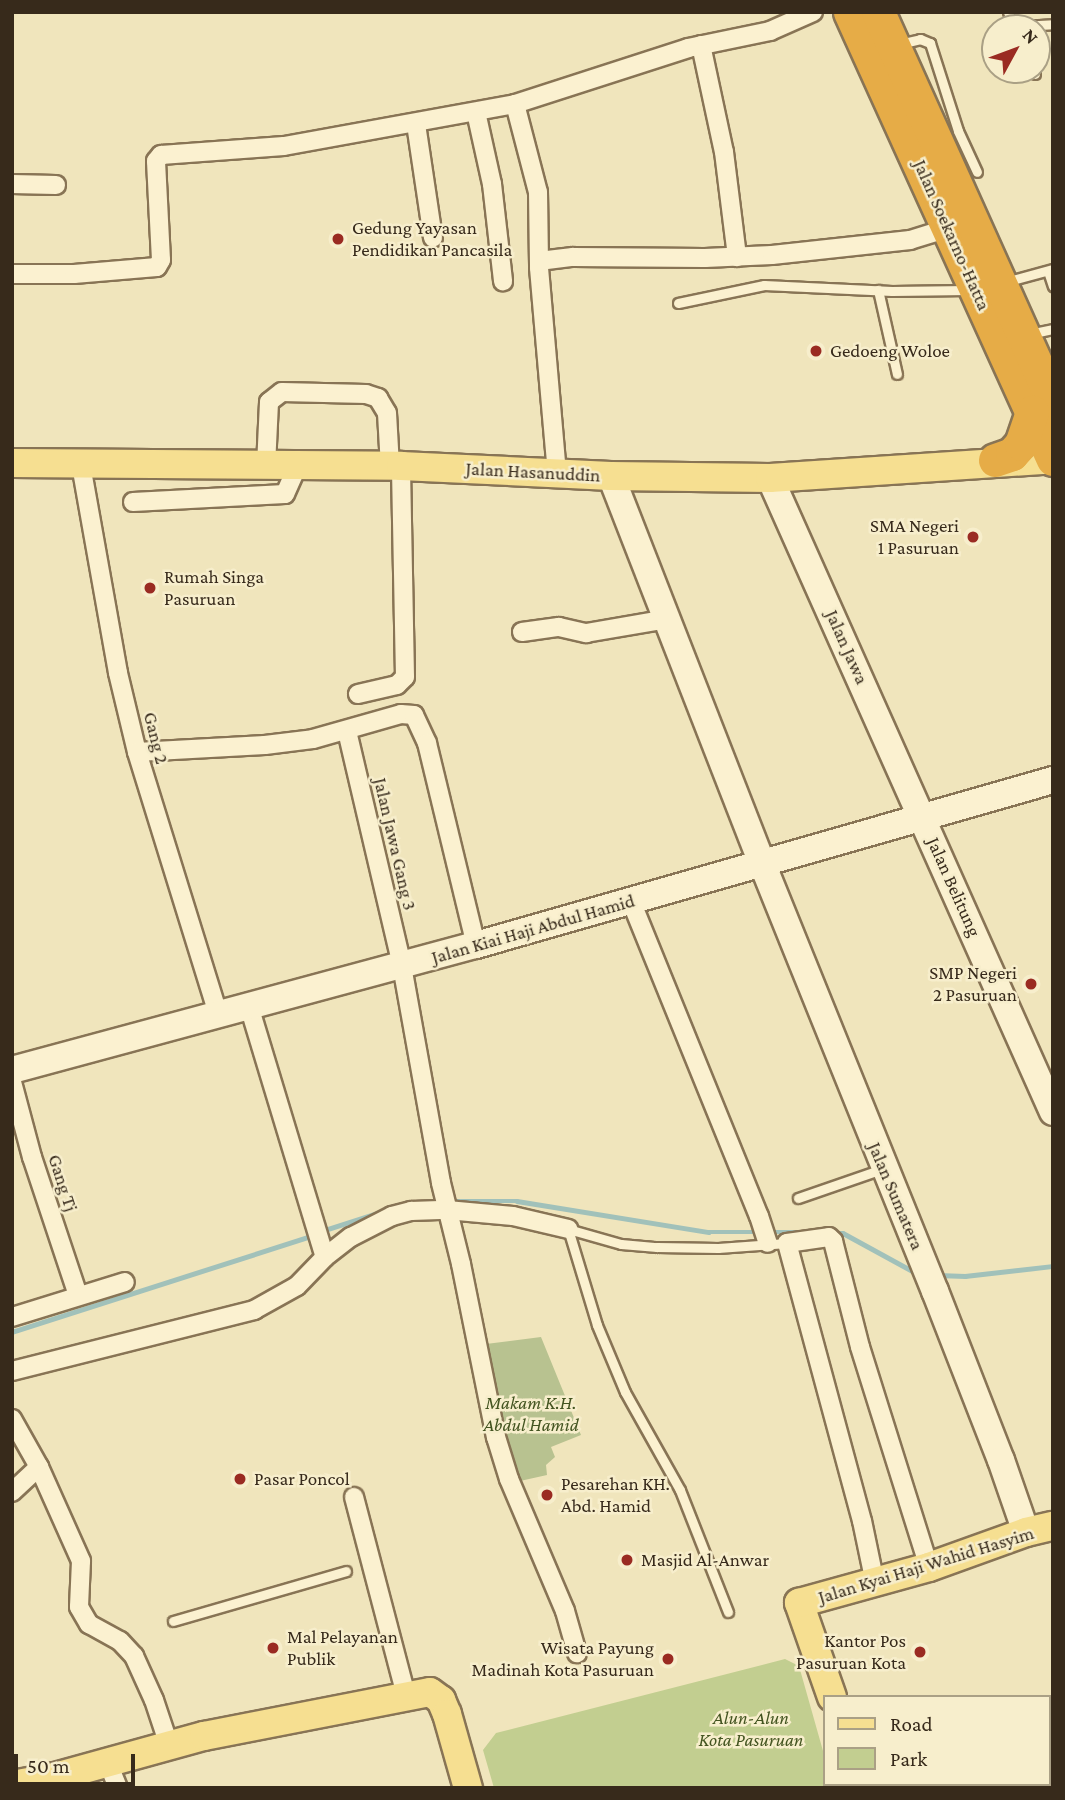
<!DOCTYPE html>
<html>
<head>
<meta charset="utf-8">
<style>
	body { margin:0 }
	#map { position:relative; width:1065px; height:1800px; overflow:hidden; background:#f0e5bc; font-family:"Crimson Pro",serif }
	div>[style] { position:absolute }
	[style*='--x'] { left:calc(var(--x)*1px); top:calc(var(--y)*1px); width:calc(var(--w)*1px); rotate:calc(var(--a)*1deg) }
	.green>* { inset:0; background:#c2ce90 }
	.cemetery>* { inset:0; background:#b8c290 }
	.stream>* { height:4.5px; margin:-2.25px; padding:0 2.25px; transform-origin:2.25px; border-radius:2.25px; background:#a1c1ba }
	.roads { filter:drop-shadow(2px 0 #887455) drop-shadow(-2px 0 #887455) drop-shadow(0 2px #887455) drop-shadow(0 -2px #887455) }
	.lane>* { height:9px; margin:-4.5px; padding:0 4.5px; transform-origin:4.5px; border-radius:4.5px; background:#fbf1d0 }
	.street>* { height:18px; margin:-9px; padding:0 9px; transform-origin:9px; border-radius:9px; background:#fbf1d0 }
	.secondary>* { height:26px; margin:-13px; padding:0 13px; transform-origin:13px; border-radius:13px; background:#fbf1d0 }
	.primary>* { height:28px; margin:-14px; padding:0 14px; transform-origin:14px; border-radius:14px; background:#f6df91 }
	.highway>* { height:33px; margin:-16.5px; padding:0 16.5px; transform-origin:16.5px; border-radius:16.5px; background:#e6ac47 }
	.dots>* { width:19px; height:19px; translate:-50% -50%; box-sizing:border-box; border:4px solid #f7eecc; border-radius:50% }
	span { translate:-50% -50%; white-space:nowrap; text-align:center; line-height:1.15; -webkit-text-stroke:5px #f7eecc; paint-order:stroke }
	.poi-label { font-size:19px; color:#372a1b }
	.left { translate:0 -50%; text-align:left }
	.right { translate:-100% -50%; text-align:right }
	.street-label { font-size:19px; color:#372a1b }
	.park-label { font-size:19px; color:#435420; font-style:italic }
	.frame { position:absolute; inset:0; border:14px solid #372a1b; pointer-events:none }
	.legend { position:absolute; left:823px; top:1695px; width:228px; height:91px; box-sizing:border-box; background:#f7eecc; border:2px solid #aaa085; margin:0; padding:9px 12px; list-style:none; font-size:21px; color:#372a1b }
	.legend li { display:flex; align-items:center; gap:14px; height:35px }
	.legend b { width:35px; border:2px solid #aaa085 }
	.north { position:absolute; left:981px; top:14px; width:70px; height:70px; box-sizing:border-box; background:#f7eecc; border:2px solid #aaa085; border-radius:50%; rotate:49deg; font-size:19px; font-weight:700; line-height:28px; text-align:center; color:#372a1b }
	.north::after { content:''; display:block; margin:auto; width:24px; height:32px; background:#9a2b22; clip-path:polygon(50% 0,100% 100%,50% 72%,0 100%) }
	.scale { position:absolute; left:14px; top:1754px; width:121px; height:32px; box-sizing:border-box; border:4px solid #372a1b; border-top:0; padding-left:9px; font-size:21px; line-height:24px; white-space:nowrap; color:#372a1b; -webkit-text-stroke:5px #f7eecc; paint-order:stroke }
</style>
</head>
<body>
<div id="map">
	<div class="green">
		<i style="clip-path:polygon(785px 1659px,799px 1666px,825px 1758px,825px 1784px,833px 1784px,834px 1788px,494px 1788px,483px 1750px,496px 1733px)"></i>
	</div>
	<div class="cemetery">
		<i style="clip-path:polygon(541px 1337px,581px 1435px,551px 1447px,555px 1457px,546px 1465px,547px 1475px,511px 1483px,478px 1345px)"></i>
	</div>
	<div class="stream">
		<i style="--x:450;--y:1201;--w:67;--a:0"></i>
		<i style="--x:517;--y:1201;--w:194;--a:9.2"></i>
		<i style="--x:709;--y:1232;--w:52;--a:0"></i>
		<i style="--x:409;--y:1204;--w:33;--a:-5"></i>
		<i style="--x:322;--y:1231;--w:68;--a:-17.9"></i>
		<i style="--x:770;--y:1232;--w:40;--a:0"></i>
		<i style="--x:833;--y:1233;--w:10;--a:0"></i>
		<i style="--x:843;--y:1233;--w:85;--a:28.7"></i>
		<i style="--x:937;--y:1275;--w:28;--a:2"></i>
		<i style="--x:965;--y:1276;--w:89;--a:-6.5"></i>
		<i style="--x:12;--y:1332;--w:318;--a:-17.8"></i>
	</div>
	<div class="roads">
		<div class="lane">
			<i style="--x:1008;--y:12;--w:9;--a:69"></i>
			<i style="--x:1011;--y:20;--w:11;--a:34"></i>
			<i style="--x:1020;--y:26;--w:33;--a:-3"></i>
			<i style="--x:899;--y:44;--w:22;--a:-13"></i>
			<i style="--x:920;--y:39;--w:11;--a:22"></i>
			<i style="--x:930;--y:43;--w:92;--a:72.3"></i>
			<i style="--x:958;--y:131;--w:45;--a:65.1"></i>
			<i style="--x:1034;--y:70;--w:4;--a:76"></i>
			<i style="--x:1048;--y:271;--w:16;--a:72"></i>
			<i style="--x:1005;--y:282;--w:50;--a:-15.2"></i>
			<i style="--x:878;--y:290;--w:86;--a:77.3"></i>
			<i style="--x:678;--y:303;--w:88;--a:-11.8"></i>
			<i style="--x:764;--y:285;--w:128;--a:2.7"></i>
			<i style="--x:892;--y:291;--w:76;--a:-0.8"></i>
			<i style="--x:1029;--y:334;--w:25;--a:-12"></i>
			<i style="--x:798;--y:1198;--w:89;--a:-19"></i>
			<i style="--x:728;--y:1612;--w:131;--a:-111.5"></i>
			<i style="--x:680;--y:1490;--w:112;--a:-119.3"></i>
			<i style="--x:625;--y:1392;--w:73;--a:-112.7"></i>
			<i style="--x:597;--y:1325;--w:100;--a:-106.8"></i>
			<i style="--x:568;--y:1229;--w:55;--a:15.8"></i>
			<i style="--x:621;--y:1244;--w:36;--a:5"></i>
			<i style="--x:657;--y:1247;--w:61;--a:0.9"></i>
			<i style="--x:718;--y:1248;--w:69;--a:-4.1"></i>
			<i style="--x:173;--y:1621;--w:180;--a:-16.1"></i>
		</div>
		<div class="street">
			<i style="--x:701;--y:45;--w:109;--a:77.9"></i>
			<i style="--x:724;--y:152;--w:106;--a:82.9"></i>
			<i style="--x:515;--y:104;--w:91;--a:75.4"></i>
			<i style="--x:538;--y:192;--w:76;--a:89.2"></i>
			<i style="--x:539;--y:268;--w:206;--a:85"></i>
			<i style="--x:476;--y:112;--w:74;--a:77.5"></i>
			<i style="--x:492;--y:184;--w:98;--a:83.5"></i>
			<i style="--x:416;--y:124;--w:115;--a:81.5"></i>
			<i style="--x:12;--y:184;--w:44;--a:1.3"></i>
			<i style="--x:539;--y:261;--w:34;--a:-7"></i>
			<i style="--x:573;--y:257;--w:132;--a:0.4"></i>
			<i style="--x:705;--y:258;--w:67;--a:-2.6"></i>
			<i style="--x:772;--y:255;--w:139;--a:-6.2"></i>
			<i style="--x:910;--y:240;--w:41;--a:-17.1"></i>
			<i style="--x:12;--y:274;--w:62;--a:0"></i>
			<i style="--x:74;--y:274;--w:83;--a:-4.8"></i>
			<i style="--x:157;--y:267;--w:8;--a:-60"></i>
			<i style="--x:161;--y:260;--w:99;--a:-92.9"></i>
			<i style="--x:156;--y:161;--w:8;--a:-50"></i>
			<i style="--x:161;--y:155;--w:123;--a:-4.2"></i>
			<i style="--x:284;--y:146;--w:235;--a:-10.3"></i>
			<i style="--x:515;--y:104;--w:182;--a:-17.9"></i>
			<i style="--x:688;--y:48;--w:84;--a:-11.7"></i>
			<i style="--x:770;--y:31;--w:47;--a:-23.8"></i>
			<i style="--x:81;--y:465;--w:211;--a:79.9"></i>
			<i style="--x:118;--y:673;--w:81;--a:76.5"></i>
			<i style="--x:137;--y:752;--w:274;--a:72.8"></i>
			<i style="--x:266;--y:466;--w:64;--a:-87.3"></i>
			<i style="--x:269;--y:402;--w:16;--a:-38"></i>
			<i style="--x:282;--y:392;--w:84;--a:1.4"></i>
			<i style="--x:366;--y:394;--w:13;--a:18"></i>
			<i style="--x:378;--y:398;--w:17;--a:59"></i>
			<i style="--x:387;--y:413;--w:54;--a:86.8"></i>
			<i style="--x:133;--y:502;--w:152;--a:-3"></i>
			<i style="--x:285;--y:494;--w:30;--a:-66"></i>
			<i style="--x:522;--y:632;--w:37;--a:-8"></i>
			<i style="--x:559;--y:627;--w:28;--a:13"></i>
			<i style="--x:586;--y:633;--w:82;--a:-9.8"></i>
			<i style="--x:358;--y:694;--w:40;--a:-13"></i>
			<i style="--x:397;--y:685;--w:11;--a:-45"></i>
			<i style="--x:405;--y:677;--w:211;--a:-91.1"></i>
			<i style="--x:347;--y:731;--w:241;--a:76.8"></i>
			<i style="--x:402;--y:966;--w:220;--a:79.8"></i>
			<i style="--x:441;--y:1183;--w:83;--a:76.1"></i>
			<i style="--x:461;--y:1264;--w:177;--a:78.6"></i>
			<i style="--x:496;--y:1437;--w:44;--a:72.8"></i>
			<i style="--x:509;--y:1479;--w:143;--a:67"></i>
			<i style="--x:565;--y:1611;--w:44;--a:74.1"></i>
			<i style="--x:137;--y:752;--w:128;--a:-3.1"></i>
			<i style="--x:265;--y:745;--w:48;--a:-7.1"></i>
			<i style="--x:313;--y:739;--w:91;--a:-15.9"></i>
			<i style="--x:401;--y:714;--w:13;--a:4"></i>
			<i style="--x:414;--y:715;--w:31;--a:65"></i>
			<i style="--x:427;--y:743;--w:208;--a:76.4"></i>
			<i style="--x:631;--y:901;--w:340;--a:67.9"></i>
			<i style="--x:759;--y:1216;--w:28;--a:72"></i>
			<i style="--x:249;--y:1006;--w:262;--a:73.2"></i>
			<i style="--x:12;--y:1082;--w:78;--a:75.1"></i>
			<i style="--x:32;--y:1157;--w:145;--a:71.6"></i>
			<i style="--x:12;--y:1317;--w:118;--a:-17.2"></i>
			<i style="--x:12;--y:1371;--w:250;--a:-14.1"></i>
			<i style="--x:254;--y:1310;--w:49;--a:-29.2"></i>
			<i style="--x:297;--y:1286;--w:40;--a:-46"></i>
			<i style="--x:325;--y:1257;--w:33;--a:-38"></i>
			<i style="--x:351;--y:1237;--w:46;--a:-27.1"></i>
			<i style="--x:392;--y:1216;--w:20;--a:-15"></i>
			<i style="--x:411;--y:1211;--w:36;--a:-2"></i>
			<i style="--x:447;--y:1210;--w:66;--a:5.2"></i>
			<i style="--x:513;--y:1216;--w:57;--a:13.3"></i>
			<i style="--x:12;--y:1419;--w:55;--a:60.6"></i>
			<i style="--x:39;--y:1467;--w:103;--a:65.9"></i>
			<i style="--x:81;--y:1561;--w:46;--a:92.5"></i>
			<i style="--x:79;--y:1607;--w:20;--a:60"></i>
			<i style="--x:89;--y:1624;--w:35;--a:29"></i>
			<i style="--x:120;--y:1641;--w:21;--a:47"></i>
			<i style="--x:134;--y:1656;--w:48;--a:65.6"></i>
			<i style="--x:154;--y:1700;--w:51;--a:71.6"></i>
			<i style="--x:12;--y:1492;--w:37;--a:-43"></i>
			<i style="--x:354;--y:1497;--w:205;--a:75.3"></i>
			<i style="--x:875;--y:1583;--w:63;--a:-101.8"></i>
			<i style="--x:862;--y:1521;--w:288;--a:-105.1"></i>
			<i style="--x:787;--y:1243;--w:42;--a:-8.1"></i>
			<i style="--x:829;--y:1237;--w:6;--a:45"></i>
			<i style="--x:833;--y:1241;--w:109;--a:75.7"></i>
			<i style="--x:860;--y:1347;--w:231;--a:72.6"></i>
			<i style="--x:108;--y:1763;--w:27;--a:68"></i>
		</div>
		<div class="secondary">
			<i style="--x:611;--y:476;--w:415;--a:68.7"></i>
			<i style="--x:762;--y:863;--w:462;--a:68"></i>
			<i style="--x:935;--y:1291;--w:181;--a:68.7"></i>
			<i style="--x:1001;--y:1460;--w:76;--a:70.9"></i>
			<i style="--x:770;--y:478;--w:694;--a:65.95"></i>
			<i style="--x:12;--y:1070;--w:481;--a:-15.1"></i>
			<i style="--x:476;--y:945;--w:600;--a:-15.96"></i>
		</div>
		<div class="primary">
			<i style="--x:12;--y:463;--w:389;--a:0.4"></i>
			<i style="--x:401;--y:466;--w:210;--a:2.7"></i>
			<i style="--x:611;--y:476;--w:159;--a:0.7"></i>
			<i style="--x:770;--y:478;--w:284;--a:-3.8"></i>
			<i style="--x:832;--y:1697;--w:100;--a:-109.3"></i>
			<i style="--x:799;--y:1603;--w:135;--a:-15.5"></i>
			<i style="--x:929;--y:1567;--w:103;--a:-19.8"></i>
			<i style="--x:1026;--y:1532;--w:28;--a:-13"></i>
			<i style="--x:858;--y:1784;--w:4;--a:76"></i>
			<i style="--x:12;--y:1785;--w:44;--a:-10.5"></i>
			<i style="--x:55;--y:1777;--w:155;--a:-15.4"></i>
			<i style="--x:204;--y:1736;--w:230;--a:-11"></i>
			<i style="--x:430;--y:1692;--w:14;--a:36"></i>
			<i style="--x:441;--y:1700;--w:15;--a:67"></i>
			<i style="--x:447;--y:1714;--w:77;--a:74.2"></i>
		</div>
		<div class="highway">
			<i style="--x:850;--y:12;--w:491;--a:65.6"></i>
			<i style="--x:878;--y:12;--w:427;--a:65.8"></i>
			<i style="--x:995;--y:460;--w:18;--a:-19"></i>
			<i style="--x:1012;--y:454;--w:13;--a:-48"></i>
			<i style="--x:1021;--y:444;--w:34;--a:-71"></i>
		</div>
	</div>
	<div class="dots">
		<i style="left:338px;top:239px;background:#9a2b22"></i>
		<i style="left:816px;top:351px;background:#9a2b22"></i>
		<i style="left:973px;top:537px;background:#9a2b22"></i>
		<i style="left:150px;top:588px;background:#9a2b22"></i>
		<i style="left:1031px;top:984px;background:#9a2b22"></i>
		<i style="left:240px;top:1479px;background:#9a2b22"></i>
		<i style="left:547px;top:1495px;background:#9a2b22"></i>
		<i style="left:627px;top:1560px;background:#9a2b22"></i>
		<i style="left:273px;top:1648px;background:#9a2b22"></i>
		<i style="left:920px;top:1652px;background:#9a2b22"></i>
		<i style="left:668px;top:1659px;background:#9a2b22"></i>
	</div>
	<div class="poi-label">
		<span class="left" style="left:352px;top:239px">Gedung Yayasan<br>Pendidikan Pancasila</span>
		<span class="left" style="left:830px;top:351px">Gedoeng Woloe</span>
		<span class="right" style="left:959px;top:537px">SMA Negeri<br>1 Pasuruan</span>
		<span class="left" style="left:164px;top:588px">Rumah Singa<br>Pasuruan</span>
		<span class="right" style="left:1017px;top:984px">SMP Negeri<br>2 Pasuruan</span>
		<span class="left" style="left:254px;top:1479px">Pasar Poncol</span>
		<span class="left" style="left:561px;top:1495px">Pesarehan KH.<br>Abd. Hamid</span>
		<span class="left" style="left:641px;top:1560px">Masjid Al-Anwar</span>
		<span class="left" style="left:287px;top:1648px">Mal Pelayanan<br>Publik</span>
		<span class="right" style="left:906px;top:1652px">Kantor Pos<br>Pasuruan Kota</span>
		<span class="right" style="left:654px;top:1659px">Wisata Payung<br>Madinah Kota Pasuruan</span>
	</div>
	<div class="street-label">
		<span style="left:952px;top:235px;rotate:66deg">Jalan Soekarno-Hatta</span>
		<span style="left:533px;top:472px;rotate:3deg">Jalan Hasanuddin</span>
		<span style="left:847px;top:647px;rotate:66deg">Jalan Jawa</span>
		<span style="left:156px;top:738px;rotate:76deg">Gang 2</span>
		<span style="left:395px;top:844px;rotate:77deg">Jalan Jawa Gang 3</span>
		<span style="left:954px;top:887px;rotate:66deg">Jalan Belitung</span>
		<span style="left:533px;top:929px;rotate:-16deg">Jalan Kiai Haji Abdul Hamid</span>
		<span style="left:63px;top:1183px;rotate:72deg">Gang Tj</span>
		<span style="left:896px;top:1196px;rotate:67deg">Jalan Sumatera</span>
		<span style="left:926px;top:1565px;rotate:-17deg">Jalan Kyai Haji Wahid Hasyim</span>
	</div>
	<div class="park-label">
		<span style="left:531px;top:1414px">Makam K.H.<br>Abdul Hamid</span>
		<span style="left:751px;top:1729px">Alun-Alun<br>Kota Pasuruan</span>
	</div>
	<div class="frame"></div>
	<ul class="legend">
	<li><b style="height:9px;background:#f6df91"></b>Road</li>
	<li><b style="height:19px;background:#c2ce90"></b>Park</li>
	</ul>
	<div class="north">N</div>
	<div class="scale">50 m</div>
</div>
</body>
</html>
